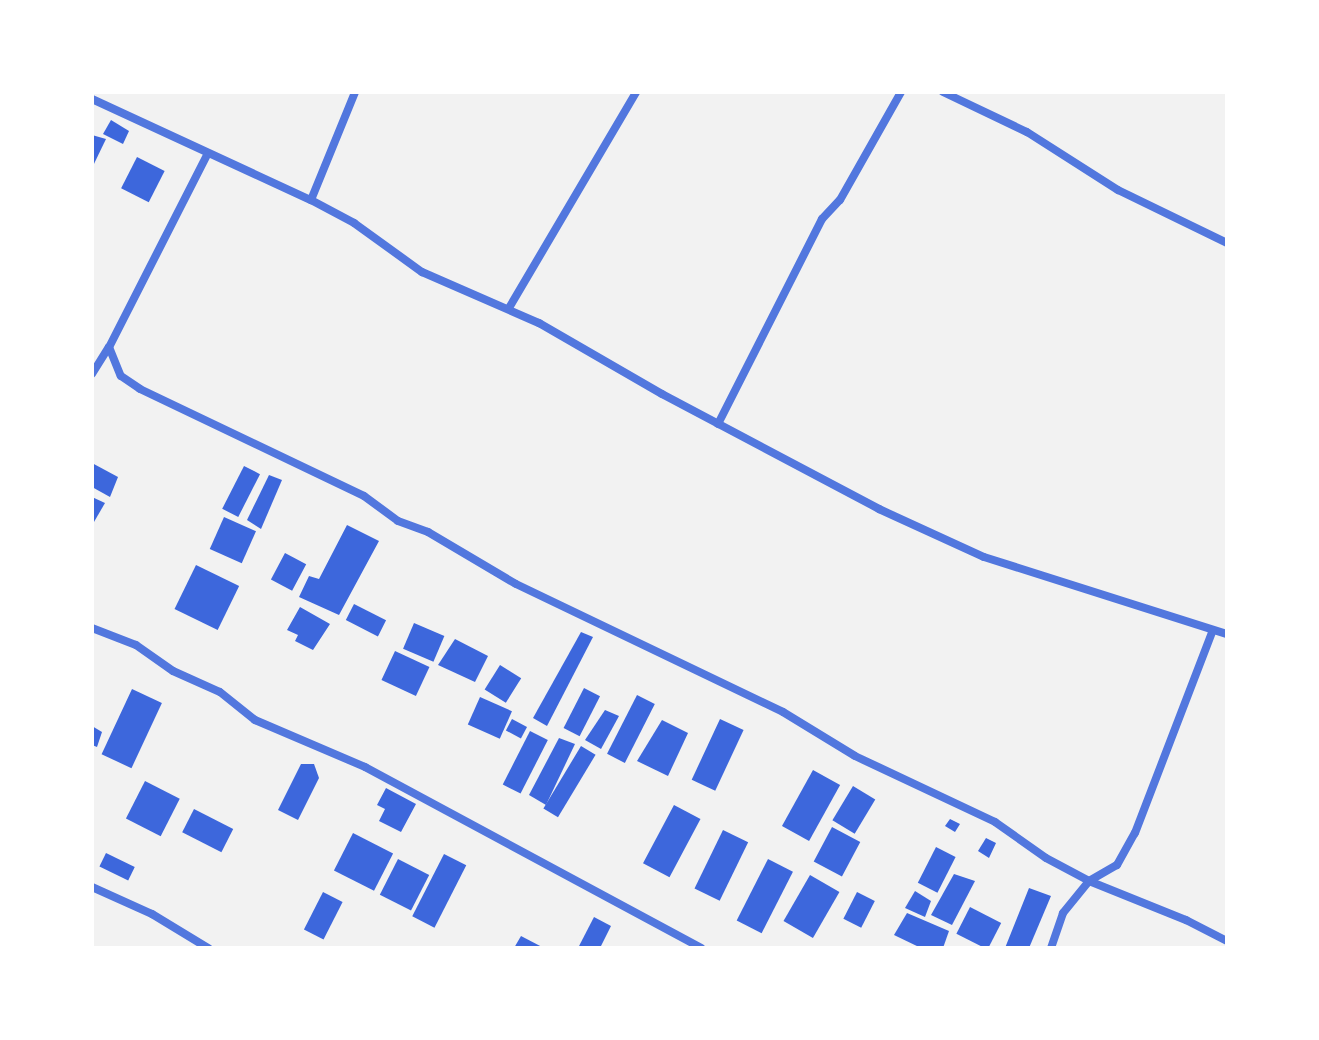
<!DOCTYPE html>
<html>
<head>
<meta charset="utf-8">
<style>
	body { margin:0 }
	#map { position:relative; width:1319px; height:1040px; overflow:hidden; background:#f2f2f2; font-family:Ubuntu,sans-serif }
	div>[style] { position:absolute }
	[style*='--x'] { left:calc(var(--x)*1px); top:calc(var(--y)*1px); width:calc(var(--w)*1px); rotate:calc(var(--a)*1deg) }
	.building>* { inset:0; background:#3d67dc; transform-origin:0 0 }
	.minor>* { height:8px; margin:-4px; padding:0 4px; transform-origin:4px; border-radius:4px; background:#5277de }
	span { translate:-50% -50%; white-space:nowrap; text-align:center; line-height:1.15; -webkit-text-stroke:6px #fff; paint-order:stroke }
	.frame { position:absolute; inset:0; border:94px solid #fff; pointer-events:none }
</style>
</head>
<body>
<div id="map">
	<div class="building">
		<i style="clip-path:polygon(111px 120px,129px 131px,123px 144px,103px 134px)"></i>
		<i style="clip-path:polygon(92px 135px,106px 139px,92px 168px)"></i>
		<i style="left:137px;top:157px;width:31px;height:35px;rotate:27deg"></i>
		<i style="clip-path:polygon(92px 463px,118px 477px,110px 497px,92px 487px)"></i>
		<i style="left:244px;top:466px;width:18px;height:48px;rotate:27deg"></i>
		<i style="clip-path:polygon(269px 475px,282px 480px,261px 529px,247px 520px)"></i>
		<i style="clip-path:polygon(92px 497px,105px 503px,94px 522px,92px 521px)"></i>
		<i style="left:224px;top:517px;width:35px;height:35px;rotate:24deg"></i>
		<i style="clip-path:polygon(347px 525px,379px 541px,339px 615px,299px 597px,309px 576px,319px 579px)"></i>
		<i style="left:285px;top:553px;width:24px;height:30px;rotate:28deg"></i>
		<i style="left:196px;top:565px;width:48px;height:49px;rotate:26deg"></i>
		<i style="left:354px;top:604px;width:36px;height:18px;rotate:27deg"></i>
		<i style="clip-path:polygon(300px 607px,330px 624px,313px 650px,295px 641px,298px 635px,287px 630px)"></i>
		<i style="left:414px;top:623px;width:33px;height:28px;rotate:23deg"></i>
		<i style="clip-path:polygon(581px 632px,593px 637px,547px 726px,533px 718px)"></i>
		<i style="clip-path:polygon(455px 639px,488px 656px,475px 682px,438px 665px)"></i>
		<i style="left:395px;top:651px;width:38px;height:32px;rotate:25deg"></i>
		<i style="left:500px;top:665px;width:25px;height:29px;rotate:32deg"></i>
		<i style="left:584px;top:688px;width:18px;height:45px;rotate:27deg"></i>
		<i style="left:132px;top:689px;width:33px;height:72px;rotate:25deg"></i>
		<i style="left:637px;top:695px;width:20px;height:66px;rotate:27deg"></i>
		<i style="left:480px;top:697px;width:35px;height:30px;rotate:24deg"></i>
		<i style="clip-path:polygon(605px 710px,619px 716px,601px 749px,585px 740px)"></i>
		<i style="left:512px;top:719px;width:17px;height:13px;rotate:28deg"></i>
		<i style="left:720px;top:719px;width:26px;height:67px;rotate:25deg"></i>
		<i style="clip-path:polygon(662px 720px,688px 733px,668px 776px,637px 761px)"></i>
		<i style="clip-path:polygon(92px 726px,102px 732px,97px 747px,92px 745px)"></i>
		<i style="left:530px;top:731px;width:20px;height:60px;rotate:27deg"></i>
		<i style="clip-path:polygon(559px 738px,575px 744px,546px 805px,529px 795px)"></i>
		<i style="left:581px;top:746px;width:17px;height:73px;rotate:31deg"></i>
		<i style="clip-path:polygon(301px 764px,314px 764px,319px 778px,298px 820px,278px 810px)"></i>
		<i style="left:813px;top:770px;width:31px;height:64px;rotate:29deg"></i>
		<i style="left:145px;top:781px;width:39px;height:42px;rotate:27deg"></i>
		<i style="left:853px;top:786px;width:26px;height:40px;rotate:31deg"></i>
		<i style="clip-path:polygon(386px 788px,416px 804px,401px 832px,379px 821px,385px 809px,377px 805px)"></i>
		<i style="left:674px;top:805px;width:30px;height:66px;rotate:28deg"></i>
		<i style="left:194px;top:809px;width:44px;height:26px;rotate:27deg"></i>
		<i style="clip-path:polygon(950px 819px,960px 824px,955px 832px,945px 826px)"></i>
		<i style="left:832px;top:827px;width:32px;height:39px;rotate:28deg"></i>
		<i style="left:723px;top:830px;width:28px;height:65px;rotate:26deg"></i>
		<i style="left:353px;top:833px;width:45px;height:42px;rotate:27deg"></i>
		<i style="clip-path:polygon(986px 838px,996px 843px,989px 858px,978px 851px)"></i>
		<i style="left:936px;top:847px;width:22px;height:40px;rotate:27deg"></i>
		<i style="left:106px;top:853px;width:32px;height:15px;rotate:26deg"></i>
		<i style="left:444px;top:854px;width:25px;height:70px;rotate:27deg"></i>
		<i style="left:398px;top:859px;width:35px;height:40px;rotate:27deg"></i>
		<i style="left:768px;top:859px;width:28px;height:69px;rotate:27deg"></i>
		<i style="clip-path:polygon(954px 874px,975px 881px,952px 925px,931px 915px)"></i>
		<i style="left:810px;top:875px;width:34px;height:53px;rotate:30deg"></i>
		<i style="clip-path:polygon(1029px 888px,1051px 896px,1029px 948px,1005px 948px)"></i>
		<i style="clip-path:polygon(915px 891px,931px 901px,925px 917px,905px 908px)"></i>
		<i style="left:323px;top:892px;width:22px;height:42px;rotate:27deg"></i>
		<i style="left:857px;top:892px;width:20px;height:30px;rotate:27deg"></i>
		<i style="left:970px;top:907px;width:35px;height:30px;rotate:27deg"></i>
		<i style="clip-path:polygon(907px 913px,949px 931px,943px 948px,921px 948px,894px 935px)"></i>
		<i style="clip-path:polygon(594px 917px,611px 926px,600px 948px,578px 948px)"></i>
		<i style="clip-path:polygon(521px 936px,544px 948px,514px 948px)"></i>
	</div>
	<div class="minor">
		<i style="--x:943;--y:92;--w:93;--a:25.5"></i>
		<i style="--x:1027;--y:132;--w:108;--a:32.5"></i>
		<i style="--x:1118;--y:190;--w:121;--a:25.9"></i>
		<i style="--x:92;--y:99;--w:241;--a:24.8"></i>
		<i style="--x:311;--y:200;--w:49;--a:28.1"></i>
		<i style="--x:354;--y:223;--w:84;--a:35.8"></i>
		<i style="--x:422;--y:272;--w:128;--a:23.6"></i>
		<i style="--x:539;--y:323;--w:142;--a:30"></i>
		<i style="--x:662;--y:394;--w:246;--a:27.9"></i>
		<i style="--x:879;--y:509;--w:115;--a:24.6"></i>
		<i style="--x:984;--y:557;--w:255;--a:17.6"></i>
		<i style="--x:207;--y:155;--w:216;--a:117"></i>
		<i style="--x:109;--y:347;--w:31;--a:68"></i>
		<i style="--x:121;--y:376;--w:23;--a:34"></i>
		<i style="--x:140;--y:389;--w:248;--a:25.5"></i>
		<i style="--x:364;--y:496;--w:42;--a:36.3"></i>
		<i style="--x:398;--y:521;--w:32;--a:20"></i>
		<i style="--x:428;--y:532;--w:102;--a:30.6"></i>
		<i style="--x:516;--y:584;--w:296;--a:25.6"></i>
		<i style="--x:783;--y:712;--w:84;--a:31.4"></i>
		<i style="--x:855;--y:756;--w:155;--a:25.2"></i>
		<i style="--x:995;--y:822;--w:62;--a:35.2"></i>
		<i style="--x:1046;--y:858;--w:49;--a:28.1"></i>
		<i style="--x:1089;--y:881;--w:105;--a:21.9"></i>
		<i style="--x:1186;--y:920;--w:46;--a:27.1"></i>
		<i style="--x:311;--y:200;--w:117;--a:-67.8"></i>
		<i style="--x:509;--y:308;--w:251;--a:-59.5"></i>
		<i style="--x:92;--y:374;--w:31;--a:-58"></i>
		<i style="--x:718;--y:424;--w:230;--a:-63.1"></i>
		<i style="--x:822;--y:219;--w:26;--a:-47"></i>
		<i style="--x:840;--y:200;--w:124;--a:-60.5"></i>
		<i style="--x:92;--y:628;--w:47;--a:21.1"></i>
		<i style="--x:136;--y:645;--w:45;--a:35.1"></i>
		<i style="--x:173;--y:671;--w:51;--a:24.1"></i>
		<i style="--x:220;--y:692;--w:45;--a:38.7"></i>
		<i style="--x:255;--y:720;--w:120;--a:23.1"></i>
		<i style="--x:365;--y:767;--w:382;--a:28.3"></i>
		<i style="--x:92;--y:887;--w:66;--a:24.2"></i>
		<i style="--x:152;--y:914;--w:66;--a:31.3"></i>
		<i style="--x:1051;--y:948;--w:37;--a:-71"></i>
		<i style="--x:1063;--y:913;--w:41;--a:-50.9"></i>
		<i style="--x:1089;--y:881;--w:32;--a:-30"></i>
		<i style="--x:1117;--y:865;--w:37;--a:-61"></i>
		<i style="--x:1135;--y:833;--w:217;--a:-69"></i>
	</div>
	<div class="frame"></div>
</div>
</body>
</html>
